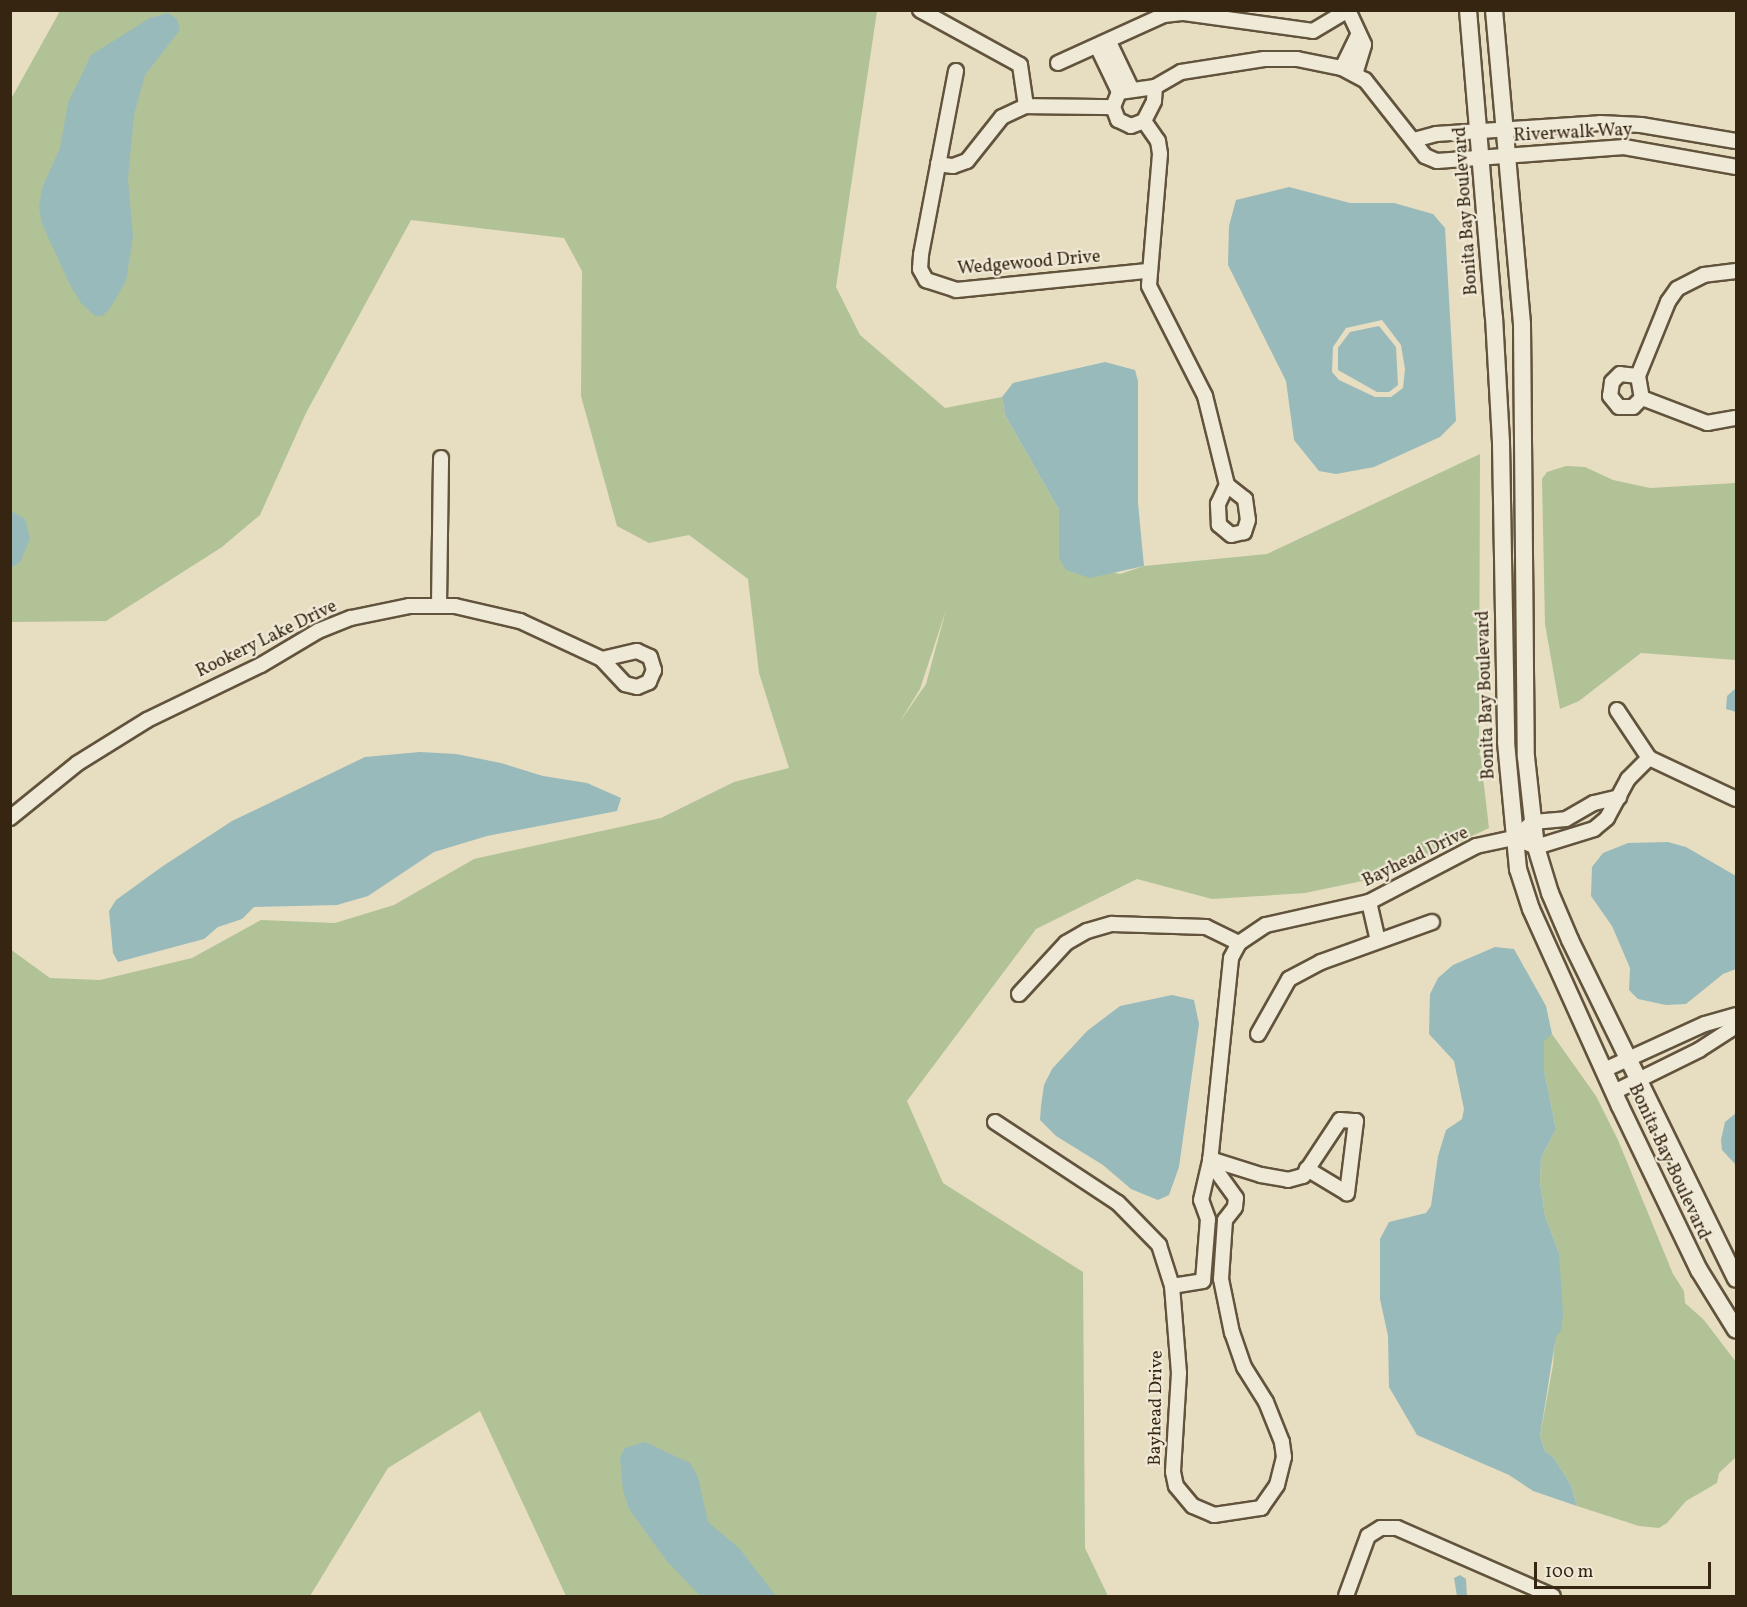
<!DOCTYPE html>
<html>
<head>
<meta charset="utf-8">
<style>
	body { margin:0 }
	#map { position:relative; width:1747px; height:1607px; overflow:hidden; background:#e7ddc1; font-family:Vollkorn,serif }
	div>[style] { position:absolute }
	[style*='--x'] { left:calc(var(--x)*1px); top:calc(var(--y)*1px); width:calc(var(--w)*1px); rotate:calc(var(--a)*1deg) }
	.green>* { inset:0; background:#b1c297 }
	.water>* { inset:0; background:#99babb }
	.roads { filter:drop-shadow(2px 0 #62533c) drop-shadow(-2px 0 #62533c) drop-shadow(0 2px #62533c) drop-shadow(0 -2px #62533c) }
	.minor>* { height:14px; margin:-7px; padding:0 7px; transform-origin:7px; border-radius:7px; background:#efe9d7 }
	.tertiary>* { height:16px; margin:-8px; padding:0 8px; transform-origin:8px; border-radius:8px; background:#efe9d7 }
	span { translate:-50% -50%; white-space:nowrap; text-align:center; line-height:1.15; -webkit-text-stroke:4.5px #efe9d7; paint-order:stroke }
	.street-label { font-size:18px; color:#362510 }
	.frame { position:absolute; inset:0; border:12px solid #362510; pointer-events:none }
	.scale { position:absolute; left:1534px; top:1562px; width:177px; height:27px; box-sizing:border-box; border:3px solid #362510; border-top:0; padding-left:8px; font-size:18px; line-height:21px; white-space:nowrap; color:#362510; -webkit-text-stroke:4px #efe9d7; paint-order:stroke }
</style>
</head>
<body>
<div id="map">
	<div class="green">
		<i style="clip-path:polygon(evenodd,60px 11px,877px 11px,836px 287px,860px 335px,945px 408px,1002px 397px,1005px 415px,1059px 510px,1059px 558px,1120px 574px,1144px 566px,1267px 554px,1480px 454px,1479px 743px,1489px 828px,1386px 876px,1305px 893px,1212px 899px,1137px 879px,1036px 929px,907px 1101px,943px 1183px,1083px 1272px,1085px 1548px,1108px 1596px,566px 1596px,480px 1411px,388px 1468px,310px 1596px,11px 1596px,10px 949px,50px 978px,100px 980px,192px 958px,261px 920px,335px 923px,394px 905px,474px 859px,661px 818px,734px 782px,789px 768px,759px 673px,748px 579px,689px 535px,649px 543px,617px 526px,581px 396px,582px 271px,564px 238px,411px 220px,306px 413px,260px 515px,222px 547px,106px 621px,11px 622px,11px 99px,60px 11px,946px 610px,926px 684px,899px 723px,920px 689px,946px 610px)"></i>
		<i style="clip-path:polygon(1566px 466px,1585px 467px,1613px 480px,1650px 488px,1736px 483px,1736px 660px,1641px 653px,1579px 701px,1560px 709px,1545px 624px,1542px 479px,1547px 472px)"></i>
		<i style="clip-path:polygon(1552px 1034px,1596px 1096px,1618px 1140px,1673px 1274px,1684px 1291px,1685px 1303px,1704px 1320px,1736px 1362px,1736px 1457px,1719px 1473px,1717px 1483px,1686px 1501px,1667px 1523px,1659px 1528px,1639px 1526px,1577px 1506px,1571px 1485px,1554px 1458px,1545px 1451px,1540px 1436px,1553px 1365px,1559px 1280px,1559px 1253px,1545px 1216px,1540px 1182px,1541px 1158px,1556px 1129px,1544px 1070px,1544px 1040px)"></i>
	</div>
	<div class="water">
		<i style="clip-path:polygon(168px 13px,177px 19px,180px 30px,145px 75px,134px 115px,128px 179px,133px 236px,126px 281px,111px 307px,102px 316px,95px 316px,81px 303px,70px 285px,42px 224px,39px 207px,42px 188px,60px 148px,68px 103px,91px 55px,150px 18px)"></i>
		<i style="clip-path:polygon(evenodd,1289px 187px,1350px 203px,1394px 203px,1433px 214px,1445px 228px,1456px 421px,1440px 437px,1374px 467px,1336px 474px,1319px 471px,1294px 440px,1286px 381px,1228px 265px,1229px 226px,1236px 200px,1289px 187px,1382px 320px,1401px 345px,1405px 369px,1403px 388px,1391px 397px,1375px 397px,1339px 380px,1332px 372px,1333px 347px,1346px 328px,1382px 320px)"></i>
		<i style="clip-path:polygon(1379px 326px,1396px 347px,1398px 385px,1389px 392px,1377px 392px,1338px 370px,1338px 348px,1350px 332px)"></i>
		<i style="clip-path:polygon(1105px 362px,1135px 370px,1138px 381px,1138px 503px,1144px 566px,1090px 578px,1066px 570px,1059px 558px,1059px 510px,1005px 415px,1002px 397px,1013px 383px)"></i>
		<i style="clip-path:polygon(11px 511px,25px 519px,30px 539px,20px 562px,11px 568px)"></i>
		<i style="clip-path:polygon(1736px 688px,1736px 712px,1726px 709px,1727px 696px)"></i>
		<i style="clip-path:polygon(420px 752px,456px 754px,501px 763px,543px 776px,587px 783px,621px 798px,617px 811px,487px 836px,434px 852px,368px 896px,337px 905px,254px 907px,242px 919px,218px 927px,204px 939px,118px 962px,113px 953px,109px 911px,116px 900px,163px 866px,232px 821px,365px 757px)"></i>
		<i style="clip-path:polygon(1668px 842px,1686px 847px,1736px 876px,1736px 969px,1723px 974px,1686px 1004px,1666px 1005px,1638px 999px,1629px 990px,1630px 968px,1612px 926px,1591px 896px,1592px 867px,1603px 853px,1628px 843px)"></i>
		<i style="clip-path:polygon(1495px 947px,1514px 949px,1546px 1006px,1552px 1034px,1544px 1041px,1544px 1070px,1556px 1129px,1541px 1158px,1540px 1182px,1545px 1216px,1559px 1253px,1563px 1314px,1561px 1331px,1556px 1336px,1540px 1436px,1545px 1451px,1554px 1458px,1571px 1485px,1577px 1506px,1533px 1491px,1509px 1475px,1417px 1435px,1389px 1387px,1388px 1336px,1380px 1299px,1380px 1239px,1389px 1222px,1426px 1213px,1431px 1206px,1438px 1156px,1446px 1130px,1462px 1119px,1464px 1109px,1454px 1061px,1429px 1034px,1430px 994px,1438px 978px,1453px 965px)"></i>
		<i style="clip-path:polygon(1172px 995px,1194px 1000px,1199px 1024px,1179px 1167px,1169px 1195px,1158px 1200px,1131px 1189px,1103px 1165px,1056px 1136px,1040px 1120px,1041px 1106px,1044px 1085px,1052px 1069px,1087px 1031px,1120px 1006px)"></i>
		<i style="clip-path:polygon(1736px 1113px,1736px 1165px,1722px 1150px,1721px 1140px,1725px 1122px)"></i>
		<i style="clip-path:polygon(645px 1442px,690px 1463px,698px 1477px,708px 1522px,739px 1548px,776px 1596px,700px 1596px,666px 1560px,629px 1509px,623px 1490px,620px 1457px,625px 1448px)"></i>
		<i style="clip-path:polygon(1460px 1575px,1466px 1579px,1467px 1596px,1457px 1596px,1454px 1578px)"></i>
	</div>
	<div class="roads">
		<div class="minor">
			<i style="--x:920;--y:10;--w:114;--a:28.8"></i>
			<i style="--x:1020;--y:65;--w:41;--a:81.7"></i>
			<i style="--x:1109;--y:42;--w:51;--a:64.4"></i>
			<i style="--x:1097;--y:46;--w:51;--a:64.4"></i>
			<i style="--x:1058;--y:63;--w:116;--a:-24.4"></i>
			<i style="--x:1164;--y:15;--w:20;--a:-6"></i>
			<i style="--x:1184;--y:13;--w:130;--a:7.9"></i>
			<i style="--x:1313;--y:31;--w:41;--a:-31"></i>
			<i style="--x:1348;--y:10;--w:38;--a:65"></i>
			<i style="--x:1364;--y:45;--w:31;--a:107"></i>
			<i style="--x:1342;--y:68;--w:37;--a:-64"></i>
			<i style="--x:956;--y:71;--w:187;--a:100.8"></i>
			<i style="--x:921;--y:255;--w:14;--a:94"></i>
			<i style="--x:920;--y:269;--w:13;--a:61"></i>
			<i style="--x:926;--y:280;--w:32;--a:18"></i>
			<i style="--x:956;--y:290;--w:193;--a:-5.7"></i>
			<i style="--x:1155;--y:87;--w:36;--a:172"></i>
			<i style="--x:1119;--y:92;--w:16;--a:112"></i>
			<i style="--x:1113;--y:107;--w:14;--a:69"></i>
			<i style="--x:1118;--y:120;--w:14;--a:25"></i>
			<i style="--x:1131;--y:126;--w:14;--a:-21"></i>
			<i style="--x:1144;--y:121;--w:22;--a:-63"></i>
			<i style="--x:1154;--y:101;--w:14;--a:-86"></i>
			<i style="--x:1155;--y:87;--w:30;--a:-30"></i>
			<i style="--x:1181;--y:72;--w:84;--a:-8.9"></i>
			<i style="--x:1264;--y:59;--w:33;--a:0"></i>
			<i style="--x:1297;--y:59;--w:46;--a:11.3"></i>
			<i style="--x:1342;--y:68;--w:26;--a:28"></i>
			<i style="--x:1365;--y:80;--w:97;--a:51.7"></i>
			<i style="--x:1425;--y:156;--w:13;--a:23"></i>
			<i style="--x:1437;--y:161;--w:188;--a:-4.3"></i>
			<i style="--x:1624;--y:147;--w:114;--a:10.1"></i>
			<i style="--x:1144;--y:121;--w:24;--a:55"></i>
			<i style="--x:1158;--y:141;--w:13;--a:81"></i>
			<i style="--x:1160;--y:154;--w:132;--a:94.8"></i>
			<i style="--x:1149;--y:286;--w:123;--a:63"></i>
			<i style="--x:1205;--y:396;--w:92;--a:76.1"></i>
			<i style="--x:1414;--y:140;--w:23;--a:-15"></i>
			<i style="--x:1436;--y:134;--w:164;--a:-3.8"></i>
			<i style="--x:1600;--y:123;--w:41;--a:2.8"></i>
			<i style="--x:1641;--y:125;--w:96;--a:9.6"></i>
			<i style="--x:938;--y:164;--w:15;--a:8"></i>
			<i style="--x:953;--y:166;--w:15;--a:-20"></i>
			<i style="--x:967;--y:161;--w:56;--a:-51.5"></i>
			<i style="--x:1002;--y:117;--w:26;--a:-25"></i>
			<i style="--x:1026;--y:106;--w:87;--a:0.7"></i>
			<i style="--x:1736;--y:271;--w:32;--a:173"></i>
			<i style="--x:1704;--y:275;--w:30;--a:153"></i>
			<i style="--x:1677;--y:289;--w:16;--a:125"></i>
			<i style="--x:1668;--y:302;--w:80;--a:112.1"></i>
			<i style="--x:1638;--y:376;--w:22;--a:80"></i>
			<i style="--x:1642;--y:398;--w:70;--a:21"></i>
			<i style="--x:1707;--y:423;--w:29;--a:-10"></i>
			<i style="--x:1638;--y:376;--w:18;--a:-174"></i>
			<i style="--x:1620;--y:374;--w:11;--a:135"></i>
			<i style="--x:1612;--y:382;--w:14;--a:98"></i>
			<i style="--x:1610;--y:396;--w:14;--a:51"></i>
			<i style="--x:1619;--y:407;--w:14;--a:0"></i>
			<i style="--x:1633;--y:407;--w:13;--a:-45"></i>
			<i style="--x:1227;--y:485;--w:23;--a:38"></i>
			<i style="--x:1245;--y:499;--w:21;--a:82"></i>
			<i style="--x:1248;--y:520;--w:13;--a:108"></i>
			<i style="--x:1244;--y:532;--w:13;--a:167"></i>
			<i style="--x:1231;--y:535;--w:16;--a:-140"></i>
			<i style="--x:1219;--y:525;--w:21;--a:-93"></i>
			<i style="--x:1218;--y:504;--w:21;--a:-65"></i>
			<i style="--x:439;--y:605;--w:147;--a:-89.2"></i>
			<i style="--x:637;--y:651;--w:14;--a:25"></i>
			<i style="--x:650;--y:657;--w:14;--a:73"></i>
			<i style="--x:654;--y:670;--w:13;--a:113"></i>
			<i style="--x:649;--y:682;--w:13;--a:157"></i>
			<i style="--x:637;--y:687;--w:12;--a:-166"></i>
			<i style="--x:625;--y:684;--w:34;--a:-133"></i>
			<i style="--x:602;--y:659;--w:36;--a:-13"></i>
			<i style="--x:1617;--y:710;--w:58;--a:56.3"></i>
			<i style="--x:1649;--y:758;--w:96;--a:25.2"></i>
			<i style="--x:10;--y:818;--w:87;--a:-39"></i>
			<i style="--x:78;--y:763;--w:81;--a:-31.9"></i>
			<i style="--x:147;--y:720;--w:127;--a:-25.8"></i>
			<i style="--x:261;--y:665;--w:66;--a:-30.8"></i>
			<i style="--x:318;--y:631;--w:35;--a:-22"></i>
			<i style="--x:351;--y:618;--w:59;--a:-11.7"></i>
			<i style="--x:409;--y:606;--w:46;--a:0"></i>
			<i style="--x:455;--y:606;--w:67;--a:13"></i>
			<i style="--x:520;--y:621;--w:90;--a:24.9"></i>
			<i style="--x:1515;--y:838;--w:23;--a:23"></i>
			<i style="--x:1536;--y:847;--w:61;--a:-17.2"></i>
			<i style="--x:1594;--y:829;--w:17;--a:-40"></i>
			<i style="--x:1607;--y:818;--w:44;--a:-61.7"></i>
			<i style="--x:1628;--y:779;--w:30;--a:-45"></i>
			<i style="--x:1369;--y:902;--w:39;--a:77"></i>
			<i style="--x:1019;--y:994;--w:69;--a:-47.3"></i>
			<i style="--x:1066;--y:943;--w:24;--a:-30"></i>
			<i style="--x:1087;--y:931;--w:26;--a:-16"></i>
			<i style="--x:1112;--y:924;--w:94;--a:1.8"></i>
			<i style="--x:1206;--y:927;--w:37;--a:26"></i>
			<i style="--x:1258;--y:1034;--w:63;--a:-60.6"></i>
			<i style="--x:1289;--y:979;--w:36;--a:-28"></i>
			<i style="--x:1321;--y:962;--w:118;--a:-19.8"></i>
			<i style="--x:1604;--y:1070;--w:111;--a:-24.5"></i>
			<i style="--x:1705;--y:1024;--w:32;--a:-16"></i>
			<i style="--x:1614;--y:1092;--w:95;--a:-26.3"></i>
			<i style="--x:1699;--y:1050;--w:44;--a:-33"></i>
			<i style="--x:995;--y:1122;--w:147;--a:33.4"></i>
			<i style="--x:1118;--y:1203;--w:59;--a:45.7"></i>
			<i style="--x:1159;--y:1245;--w:43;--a:72.4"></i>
			<i style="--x:1172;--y:1286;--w:87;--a:85.4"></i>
			<i style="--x:1179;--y:1373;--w:99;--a:93.5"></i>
			<i style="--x:1173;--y:1472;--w:14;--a:78"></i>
			<i style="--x:1176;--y:1486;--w:26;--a:50"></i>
			<i style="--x:1193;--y:1506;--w:23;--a:23"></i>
			<i style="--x:1214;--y:1515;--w:48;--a:-8.5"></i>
			<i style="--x:1261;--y:1508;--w:28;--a:-55"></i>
			<i style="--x:1277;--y:1485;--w:29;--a:-76"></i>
			<i style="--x:1284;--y:1457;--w:15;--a:-98"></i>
			<i style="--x:1282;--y:1442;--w:43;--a:-111.8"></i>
			<i style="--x:1266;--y:1402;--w:41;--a:-122.2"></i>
			<i style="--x:1244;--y:1367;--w:36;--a:-109"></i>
			<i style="--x:1232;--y:1333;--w:55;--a:-101.5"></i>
			<i style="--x:1221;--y:1279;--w:59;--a:-86.1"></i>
			<i style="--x:1225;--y:1220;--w:16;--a:-52"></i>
			<i style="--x:1235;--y:1207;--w:9;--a:-84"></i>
			<i style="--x:1236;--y:1198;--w:44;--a:-125.8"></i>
			<i style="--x:1210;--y:1162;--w:205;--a:-84.1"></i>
			<i style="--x:1231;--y:958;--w:17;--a:-62"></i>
			<i style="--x:1239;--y:943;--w:32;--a:-34"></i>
			<i style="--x:1266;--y:925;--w:106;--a:-12.6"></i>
			<i style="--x:1369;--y:902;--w:121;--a:-27.6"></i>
			<i style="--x:1476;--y:846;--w:40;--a:-12"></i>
			<i style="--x:1515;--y:838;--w:24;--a:-42"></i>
			<i style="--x:1533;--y:822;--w:33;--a:-5"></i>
			<i style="--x:1566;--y:819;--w:32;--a:-30"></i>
			<i style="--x:1594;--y:803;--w:26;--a:-13"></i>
			<i style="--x:1210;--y:1159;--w:53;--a:17.4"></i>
			<i style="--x:1261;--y:1175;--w:27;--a:10"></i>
			<i style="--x:1288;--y:1180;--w:16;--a:-15"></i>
			<i style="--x:1303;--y:1176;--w:67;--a:-56.5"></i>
			<i style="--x:1340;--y:1120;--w:16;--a:4"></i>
			<i style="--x:1356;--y:1121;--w:73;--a:97.1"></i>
			<i style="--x:1347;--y:1193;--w:47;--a:-149"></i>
			<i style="--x:1172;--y:1286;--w:31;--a:-9"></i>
			<i style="--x:1203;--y:1281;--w:62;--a:-85.4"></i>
			<i style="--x:1208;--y:1219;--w:20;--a:-110"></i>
			<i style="--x:1201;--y:1200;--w:39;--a:-77"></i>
			<i style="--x:1346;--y:1596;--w:64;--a:-69.9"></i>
			<i style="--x:1368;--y:1536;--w:15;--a:-32"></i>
			<i style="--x:1381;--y:1528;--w:16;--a:0"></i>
			<i style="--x:1397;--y:1528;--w:170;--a:23.6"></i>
		</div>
		<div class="tertiary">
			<i style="--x:1468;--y:10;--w:308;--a:85.2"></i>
			<i style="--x:1494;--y:317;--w:126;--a:86.8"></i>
			<i style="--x:1501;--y:443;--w:299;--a:89"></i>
			<i style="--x:1506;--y:742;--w:128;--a:84.6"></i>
			<i style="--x:1518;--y:869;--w:42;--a:72"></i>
			<i style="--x:1531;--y:909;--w:216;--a:65.7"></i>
			<i style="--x:1620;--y:1106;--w:182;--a:64.3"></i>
			<i style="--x:1699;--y:1270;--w:70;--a:58.3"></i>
			<i style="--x:1494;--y:10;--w:316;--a:84.9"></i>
			<i style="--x:1522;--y:325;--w:432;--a:89.5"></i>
			<i style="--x:1526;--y:757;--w:91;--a:83.7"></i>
			<i style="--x:1536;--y:847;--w:48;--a:73.1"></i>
			<i style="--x:1550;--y:893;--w:51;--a:66.9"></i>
			<i style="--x:1570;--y:940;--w:377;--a:63.9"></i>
		</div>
	</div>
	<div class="street-label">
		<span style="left:1573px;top:134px;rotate:-3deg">Riverwalk Way</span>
		<span style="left:1467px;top:211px;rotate:-94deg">Bonita Bay Boulevard</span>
		<span style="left:1029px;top:264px;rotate:-5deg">Wedgewood Drive</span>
		<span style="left:267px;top:640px;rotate:-26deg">Rookery Lake Drive</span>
		<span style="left:1487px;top:695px;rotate:-92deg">Bonita Bay Boulevard</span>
		<span style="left:1416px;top:858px;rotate:-26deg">Bayhead Drive</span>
		<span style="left:1668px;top:1162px;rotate:65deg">Bonita Bay Boulevard</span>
		<span style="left:1157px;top:1408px;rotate:-89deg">Bayhead Drive</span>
	</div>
	<div class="frame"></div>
	<div class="scale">100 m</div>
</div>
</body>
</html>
